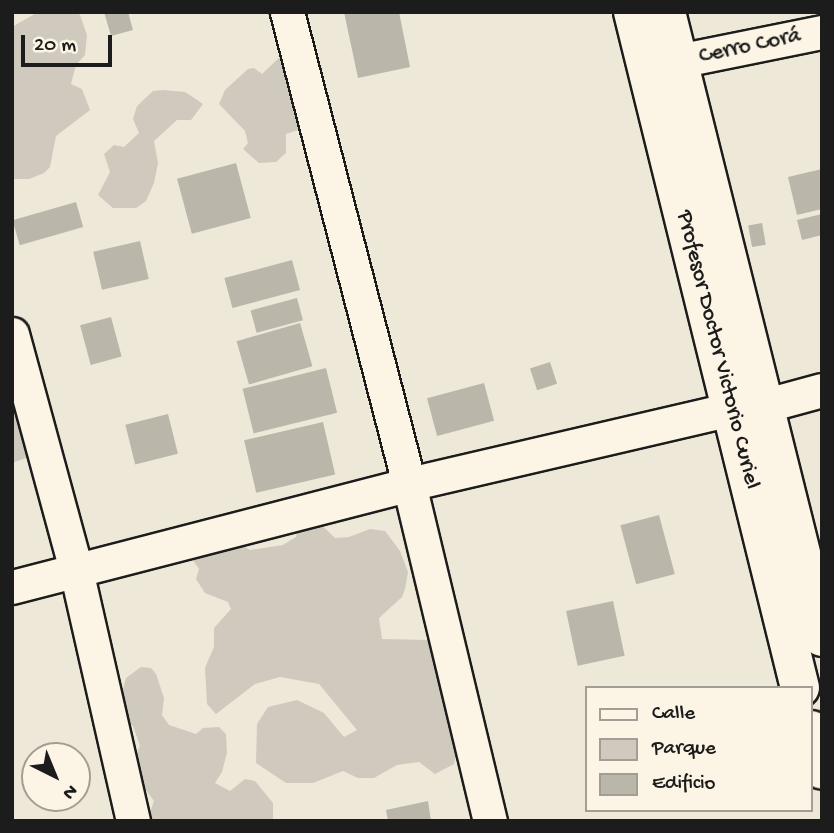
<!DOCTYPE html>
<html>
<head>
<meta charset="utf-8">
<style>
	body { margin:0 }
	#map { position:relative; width:834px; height:833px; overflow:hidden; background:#eee8d9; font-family:"Gochi Hand",sans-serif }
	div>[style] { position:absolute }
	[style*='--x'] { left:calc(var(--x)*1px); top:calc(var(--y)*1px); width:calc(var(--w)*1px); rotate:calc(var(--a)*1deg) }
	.green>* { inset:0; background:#cfcabd }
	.building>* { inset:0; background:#bab6aa; transform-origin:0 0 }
	.roads { filter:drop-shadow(2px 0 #1c1c1c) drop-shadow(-2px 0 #1c1c1c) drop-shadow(0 2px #1c1c1c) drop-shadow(0 -2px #1c1c1c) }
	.street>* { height:33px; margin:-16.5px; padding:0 16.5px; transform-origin:16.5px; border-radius:16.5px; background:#fcf5e5 }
	.secondary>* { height:38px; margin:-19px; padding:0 19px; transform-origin:19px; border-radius:19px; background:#fcf5e5 }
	span { translate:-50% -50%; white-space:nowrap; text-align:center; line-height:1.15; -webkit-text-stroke:6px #fcf5e5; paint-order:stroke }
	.street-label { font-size:23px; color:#1c1c1c }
	.frame { position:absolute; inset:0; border:14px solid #1c1c1c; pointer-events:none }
	.legend { position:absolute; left:585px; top:686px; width:228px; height:126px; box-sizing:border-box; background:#fcf5e5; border:2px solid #a29e95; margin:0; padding:9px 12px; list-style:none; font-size:21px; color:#1c1c1c }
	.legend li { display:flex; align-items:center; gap:14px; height:35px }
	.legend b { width:35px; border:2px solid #a29e95 }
	.north { position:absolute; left:21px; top:742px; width:70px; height:70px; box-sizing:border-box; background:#fcf5e5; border:2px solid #a29e95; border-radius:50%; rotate:137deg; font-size:19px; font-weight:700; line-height:28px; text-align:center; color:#1c1c1c }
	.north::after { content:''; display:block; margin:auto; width:24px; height:32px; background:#1c1c1c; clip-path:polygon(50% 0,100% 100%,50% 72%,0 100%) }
	.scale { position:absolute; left:21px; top:35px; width:91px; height:32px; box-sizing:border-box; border:4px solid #1c1c1c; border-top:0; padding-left:9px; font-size:21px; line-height:24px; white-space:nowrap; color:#1c1c1c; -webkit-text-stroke:5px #fcf5e5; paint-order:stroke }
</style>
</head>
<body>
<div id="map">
	<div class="green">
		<i style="clip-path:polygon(38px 12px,77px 12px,80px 15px,87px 35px,85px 55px,76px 65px,71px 84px,82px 89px,90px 110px,56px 136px,50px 167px,44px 173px,29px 179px,13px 179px,12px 27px)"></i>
		<i style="clip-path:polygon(282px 55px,290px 93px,301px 107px,301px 129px,286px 134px,286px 153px,276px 162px,259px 163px,243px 149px,248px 143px,245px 131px,219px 104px,225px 90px,248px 69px,254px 68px,262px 74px)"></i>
		<i style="clip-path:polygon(163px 90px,185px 92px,203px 104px,191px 120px,177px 120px,154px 141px,158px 163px,154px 183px,146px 201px,136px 208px,113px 208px,98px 195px,110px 172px,104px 154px,114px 145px,124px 147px,139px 133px,133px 119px,137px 106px,153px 91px)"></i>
		<i style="clip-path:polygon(12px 346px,54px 419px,44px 442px,26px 458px,12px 463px)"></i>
		<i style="clip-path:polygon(315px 519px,335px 538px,349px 537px,370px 529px,385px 531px,400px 551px,408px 572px,405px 589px,402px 597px,379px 618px,382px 639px,427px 640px,439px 651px,466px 746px,456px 755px,454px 764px,435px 774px,419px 762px,397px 765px,374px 778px,358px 778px,343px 771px,313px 783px,286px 783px,256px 763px,257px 724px,268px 707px,297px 700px,324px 713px,344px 737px,357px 730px,319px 684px,280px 677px,255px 684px,216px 714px,207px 704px,205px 668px,214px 647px,214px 628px,231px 609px,228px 602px,205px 593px,196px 579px,199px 569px,192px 559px,202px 550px,225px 546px,232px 549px,240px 544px,250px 550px,283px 545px,296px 537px,299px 524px)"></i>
		<i style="clip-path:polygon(141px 667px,151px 668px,156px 674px,164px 698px,162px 715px,169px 725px,196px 734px,203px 728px,219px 727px,226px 734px,227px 753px,222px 772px,215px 783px,230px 791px,245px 779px,255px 781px,273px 803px,273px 821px,147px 821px,154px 801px,134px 774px,134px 760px,140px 746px,133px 726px,124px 720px,120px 700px,126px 678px)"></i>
	</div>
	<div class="building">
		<i style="clip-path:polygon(104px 12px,128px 12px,133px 30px,111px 36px)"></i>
		<i style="clip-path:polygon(344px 12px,399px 12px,410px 67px,358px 78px)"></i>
		<i style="left:236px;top:163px;width:57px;height:61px;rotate:75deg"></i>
		<i style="clip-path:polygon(822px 169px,822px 209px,797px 215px,788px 177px)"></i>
		<i style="left:76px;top:202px;width:26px;height:66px;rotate:74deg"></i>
		<i style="clip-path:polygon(822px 214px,822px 235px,802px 240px,797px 220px)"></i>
		<i style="left:762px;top:223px;width:22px;height:14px;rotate:80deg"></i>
		<i style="left:140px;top:241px;width:39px;height:48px;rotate:77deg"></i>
		<i style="left:292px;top:260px;width:31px;height:70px;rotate:75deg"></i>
		<i style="left:297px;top:298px;width:23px;height:48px;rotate:75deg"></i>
		<i style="left:111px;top:317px;width:41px;height:32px;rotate:75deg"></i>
		<i style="left:300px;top:323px;width:45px;height:66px;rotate:74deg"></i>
		<i style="left:550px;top:362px;width:23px;height:21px;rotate:72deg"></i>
		<i style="left:326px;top:368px;width:46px;height:86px;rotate:76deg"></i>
		<i style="left:484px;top:383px;width:39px;height:59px;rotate:75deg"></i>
		<i style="left:168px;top:414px;width:41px;height:44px;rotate:76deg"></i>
		<i style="left:323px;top:422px;width:54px;height:81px;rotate:77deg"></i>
		<i style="left:659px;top:515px;width:61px;height:40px;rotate:75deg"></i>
		<i style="left:613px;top:601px;width:56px;height:48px;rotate:78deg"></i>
		<i style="clip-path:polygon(428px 801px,431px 821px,388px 821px,386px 810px)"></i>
	</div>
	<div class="roads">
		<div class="street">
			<i style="--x:287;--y:12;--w:488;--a:75.5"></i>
			<i style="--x:409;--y:484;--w:347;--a:76.5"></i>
			<i style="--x:678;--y:61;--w:147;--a:-11.4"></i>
			<i style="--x:12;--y:334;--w:245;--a:74.8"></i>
			<i style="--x:76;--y:570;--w:257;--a:77.2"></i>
			<i style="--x:12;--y:587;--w:410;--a:-14.5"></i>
			<i style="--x:409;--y:484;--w:331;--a:-13.1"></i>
			<i style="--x:731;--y:409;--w:32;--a:-5"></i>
			<i style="--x:763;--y:406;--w:61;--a:-15.2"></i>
		</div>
		<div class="secondary">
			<i style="--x:633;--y:12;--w:696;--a:76.12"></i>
			<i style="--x:666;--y:12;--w:644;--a:75.99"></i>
			<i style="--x:811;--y:730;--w:41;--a:74.6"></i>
		</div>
	</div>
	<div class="street-label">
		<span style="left:750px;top:47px;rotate:-12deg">Cerro Corá</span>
		<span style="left:717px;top:350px;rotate:76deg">Profesor Doctor Victorio Curiel</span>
	</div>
	<div class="frame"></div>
	<ul class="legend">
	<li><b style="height:9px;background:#fcf5e5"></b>Calle</li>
	<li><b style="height:19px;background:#cfcabd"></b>Parque</li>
	<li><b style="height:19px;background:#bab6aa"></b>Edificio</li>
	</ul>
	<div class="north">N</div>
	<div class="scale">20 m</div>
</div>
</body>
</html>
